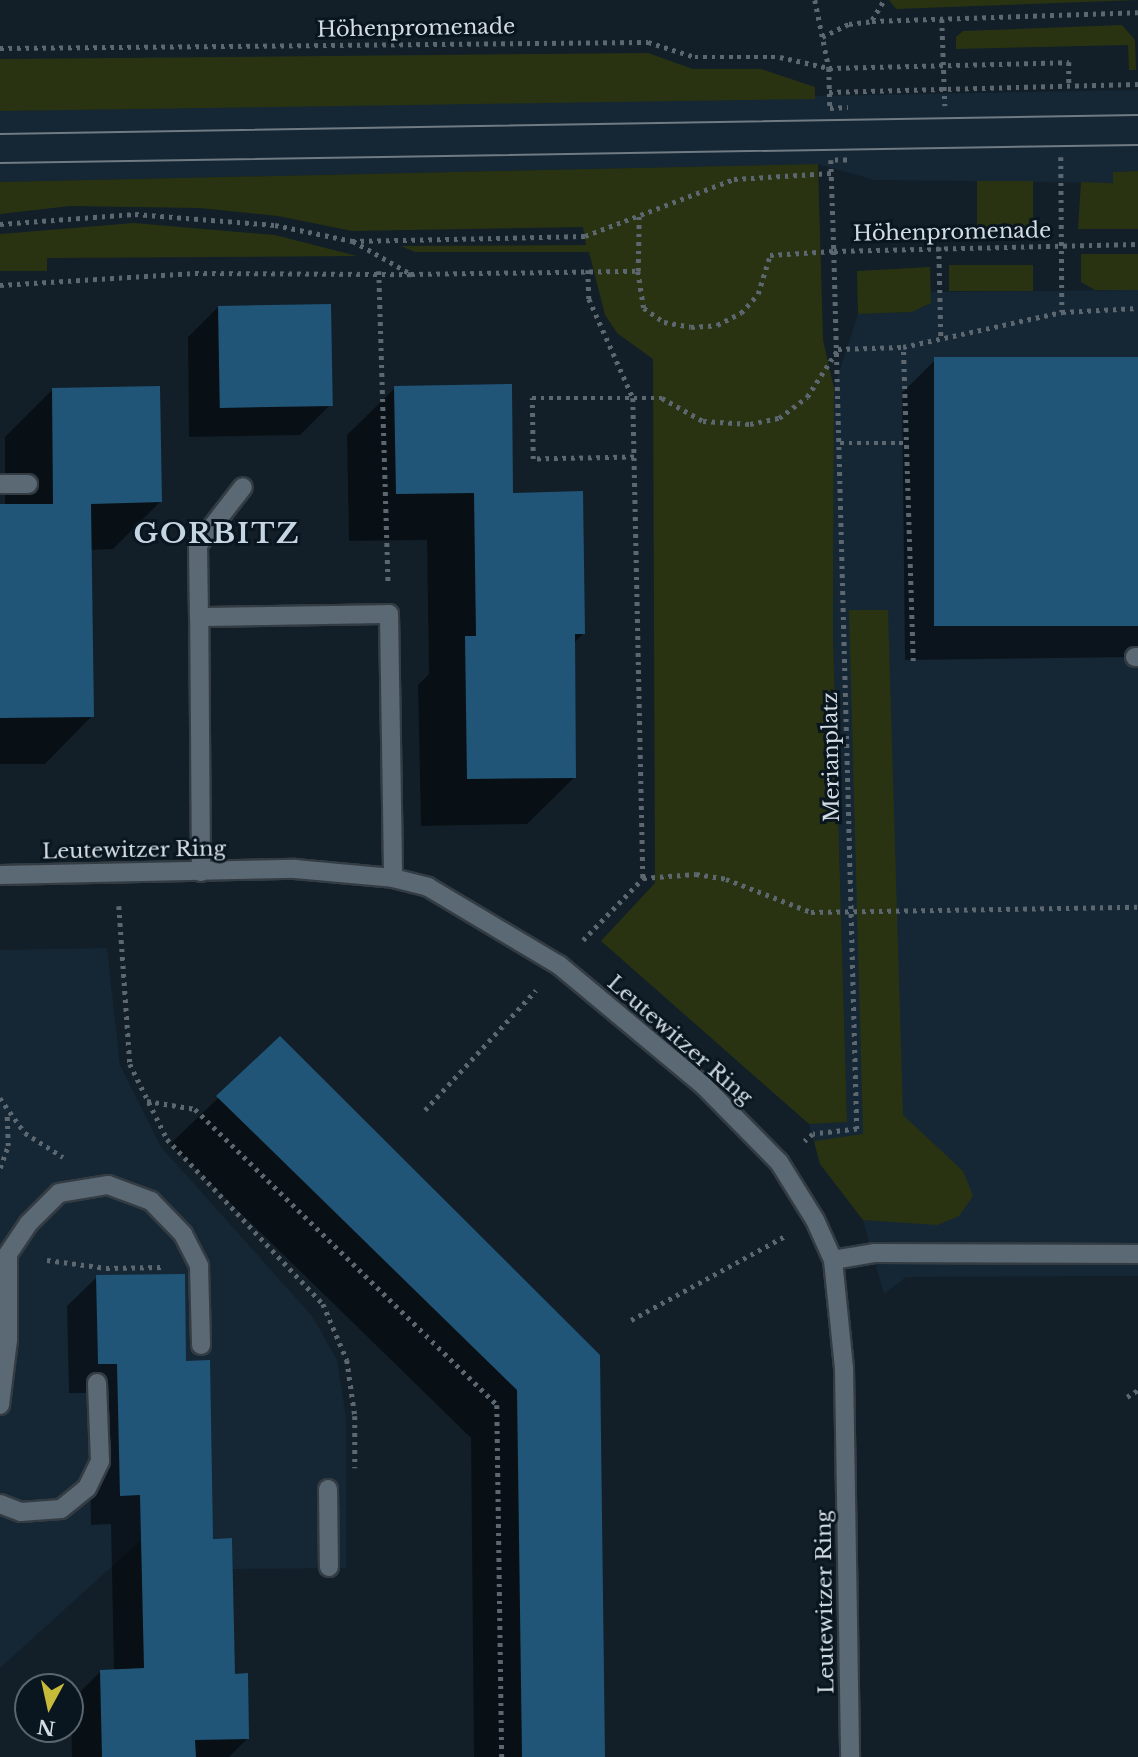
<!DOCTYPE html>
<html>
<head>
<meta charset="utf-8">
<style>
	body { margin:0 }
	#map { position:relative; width:1138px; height:1757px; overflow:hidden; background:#121f28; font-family:"Libre Baskerville",serif }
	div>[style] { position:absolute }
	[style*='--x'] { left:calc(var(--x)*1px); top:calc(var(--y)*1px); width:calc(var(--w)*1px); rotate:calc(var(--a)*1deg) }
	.built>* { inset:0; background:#152735 }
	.green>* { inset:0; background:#293311; transform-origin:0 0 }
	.shadow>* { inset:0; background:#0007 }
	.building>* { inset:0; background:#205578; transform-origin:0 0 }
	.path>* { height:4.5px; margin-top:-2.25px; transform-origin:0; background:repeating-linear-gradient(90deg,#5c676f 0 3.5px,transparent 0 8.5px) }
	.roads { filter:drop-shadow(2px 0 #343c43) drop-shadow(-2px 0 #343c43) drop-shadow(0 2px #343c43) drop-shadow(0 -2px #343c43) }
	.service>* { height:18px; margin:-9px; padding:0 9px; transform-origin:9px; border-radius:9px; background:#5b6975 }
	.minor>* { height:18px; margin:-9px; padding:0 9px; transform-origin:9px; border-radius:9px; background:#5b6975 }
	.tram>* { height:2px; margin:-1px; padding:0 1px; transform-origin:1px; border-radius:1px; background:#707b83 }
	span { translate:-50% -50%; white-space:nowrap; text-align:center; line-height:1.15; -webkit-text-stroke:6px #09161f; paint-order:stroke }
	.street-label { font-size:21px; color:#d4dce3 }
	.district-label { font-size:28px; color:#c5d5e2; font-weight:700; letter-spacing:2px }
	.north { position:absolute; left:14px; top:1673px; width:70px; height:70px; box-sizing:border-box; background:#09161f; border:2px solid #5a656d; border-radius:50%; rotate:188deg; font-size:19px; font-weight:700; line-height:28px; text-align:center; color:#d4dce3 }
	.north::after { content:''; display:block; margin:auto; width:24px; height:32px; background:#c9bb3a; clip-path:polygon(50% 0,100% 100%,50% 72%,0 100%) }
</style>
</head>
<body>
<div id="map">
	<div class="built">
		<i style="clip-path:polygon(1138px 90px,1138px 171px,1114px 172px,1113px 183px,874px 180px,818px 164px,0 182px,0 111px)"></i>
		<i style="clip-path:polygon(1138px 290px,1138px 1276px,906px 1277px,884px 1294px,863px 1220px,820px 1164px,809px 1124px,847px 1122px,833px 634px,834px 388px,858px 314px,912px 312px,931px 303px,931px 292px)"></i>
		<i style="clip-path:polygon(107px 948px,120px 1065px,161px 1147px,312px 1316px,337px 1360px,346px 1417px,346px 1568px,233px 1569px,232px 1538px,141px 1540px,0 1668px,0 950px)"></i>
	</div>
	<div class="green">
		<i style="clip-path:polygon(889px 0,1138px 0,896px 9px)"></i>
		<i style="clip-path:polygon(1122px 25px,1135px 40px,1136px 70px,1129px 70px,1128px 45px,956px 49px,956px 37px,963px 31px)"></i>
		<i style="clip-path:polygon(648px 53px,693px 69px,761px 69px,815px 87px,815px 99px,0 111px,0 59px)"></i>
		<i style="clip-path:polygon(818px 164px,823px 340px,834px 388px,833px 634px,847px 1122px,809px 1124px,601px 941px,655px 883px,653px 359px,617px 333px,605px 315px,589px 252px,415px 252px,401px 246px,586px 245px,583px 227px,352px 231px,278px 216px,200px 208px,70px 206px,0 214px,0 182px)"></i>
		<i style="clip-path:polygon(1138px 171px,1138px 229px,1078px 229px,1081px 182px,1113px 183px,1113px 172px)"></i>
		<i style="left:1033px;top:181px;width:50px;height:56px;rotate:90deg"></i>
		<i style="clip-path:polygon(134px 223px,275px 235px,357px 256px,47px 258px,47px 271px,0 271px,0 234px)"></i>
		<i style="clip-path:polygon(1081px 254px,1138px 254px,1138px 290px,1095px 290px,1081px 282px)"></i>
		<i style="left:1033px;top:265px;width:26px;height:84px;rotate:90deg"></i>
		<i style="clip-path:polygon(930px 267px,931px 303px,912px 312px,858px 314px,857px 271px)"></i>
		<i style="clip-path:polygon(849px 610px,888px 610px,903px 1115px,963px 1171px,973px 1196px,959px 1216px,937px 1225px,863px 1220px,820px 1164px,814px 1141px,863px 1134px)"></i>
	</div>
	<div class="shadow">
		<i style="clip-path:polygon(219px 306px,330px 405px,300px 435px,189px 437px,188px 337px)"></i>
		<i style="clip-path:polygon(1138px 358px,1138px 657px,905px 660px,902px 393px,934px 361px)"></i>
		<i style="clip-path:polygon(395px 388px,512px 494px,584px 633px,573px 644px,575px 777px,527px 824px,421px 826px,418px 685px,429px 674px,427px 540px,349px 541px,347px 435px)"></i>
		<i style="clip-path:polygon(52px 390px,160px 502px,113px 549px,90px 550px,92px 716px,45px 764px,0 764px,0 506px,5px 506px,5px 437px)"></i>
		<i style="clip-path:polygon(280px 1039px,598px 1356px,604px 1757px,474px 1757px,471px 1438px,170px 1144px)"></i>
		<i style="clip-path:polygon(97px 1277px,184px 1363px,233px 1676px,248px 1738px,229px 1757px,72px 1757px,71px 1701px,101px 1671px,114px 1671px,111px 1524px,91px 1525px,89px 1393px,69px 1393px,67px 1306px)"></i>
	</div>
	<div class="building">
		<i style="left:331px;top:304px;width:102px;height:113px;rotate:89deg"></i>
		<i style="left:1138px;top:357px;width:269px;height:204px;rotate:90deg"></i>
		<i style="clip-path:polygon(512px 384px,513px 493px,583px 491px,585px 634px,575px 634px,576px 778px,467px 779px,465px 636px,476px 636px,474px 493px,396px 494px,394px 386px)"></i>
		<i style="clip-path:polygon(160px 386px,162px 502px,91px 504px,94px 717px,0 718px,0 504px,53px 504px,52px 388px)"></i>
		<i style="clip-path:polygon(280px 1036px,600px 1355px,605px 1757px,522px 1757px,517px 1390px,216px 1096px)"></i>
		<i style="clip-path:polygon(185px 1274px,186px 1361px,210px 1360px,213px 1539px,232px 1538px,235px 1674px,248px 1673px,249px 1739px,195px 1740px,196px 1757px,102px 1757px,100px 1670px,144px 1668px,140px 1495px,120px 1496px,117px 1364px,98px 1364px,96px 1275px)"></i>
	</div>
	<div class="path">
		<i style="--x:815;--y:0;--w:69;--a:78.4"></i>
		<i style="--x:829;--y:68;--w:40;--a:88.6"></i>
		<i style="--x:830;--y:108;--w:18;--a:-3"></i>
		<i style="--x:942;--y:19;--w:87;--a:88"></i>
		<i style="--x:872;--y:20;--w:23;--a:-59"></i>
		<i style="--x:822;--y:37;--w:30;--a:-26"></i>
		<i style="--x:849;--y:24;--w:23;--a:-7"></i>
		<i style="--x:872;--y:21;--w:266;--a:-1.9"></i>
		<i style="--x:0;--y:48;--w:648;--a:-0.53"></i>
		<i style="--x:648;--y:42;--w:49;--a:17.7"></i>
		<i style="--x:695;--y:57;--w:85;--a:0"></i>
		<i style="--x:780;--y:57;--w:50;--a:12.7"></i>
		<i style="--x:829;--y:68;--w:240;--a:-1.4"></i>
		<i style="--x:1069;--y:62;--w:23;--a:90"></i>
		<i style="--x:829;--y:92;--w:309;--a:-1.5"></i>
		<i style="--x:1061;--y:157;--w:155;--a:89.6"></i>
		<i style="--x:1062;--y:312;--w:76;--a:-3"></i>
		<i style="--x:847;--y:160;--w:16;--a:180"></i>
		<i style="--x:831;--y:160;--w:91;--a:88.1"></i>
		<i style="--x:834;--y:251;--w:304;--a:-1.3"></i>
		<i style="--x:0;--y:224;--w:135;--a:-4.2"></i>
		<i style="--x:135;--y:214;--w:140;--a:4.5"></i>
		<i style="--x:275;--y:225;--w:79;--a:11.7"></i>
		<i style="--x:352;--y:241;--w:233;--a:-1.2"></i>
		<i style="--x:585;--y:236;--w:160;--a:-20.9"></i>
		<i style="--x:734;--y:179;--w:98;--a:-3.5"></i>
		<i style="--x:353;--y:241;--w:67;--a:29.6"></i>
		<i style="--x:411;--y:274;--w:227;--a:-0.8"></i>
		<i style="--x:638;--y:271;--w:57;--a:-89"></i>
		<i style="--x:939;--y:247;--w:91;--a:88.7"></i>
		<i style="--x:588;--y:270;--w:29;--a:88"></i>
		<i style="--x:589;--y:299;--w:108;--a:66"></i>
		<i style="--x:633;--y:398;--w:480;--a:88.8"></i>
		<i style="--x:379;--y:271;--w:311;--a:88.3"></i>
		<i style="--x:638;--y:271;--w:37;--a:81"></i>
		<i style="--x:644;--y:308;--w:24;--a:35"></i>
		<i style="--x:664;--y:322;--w:27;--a:10"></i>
		<i style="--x:691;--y:327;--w:26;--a:-4"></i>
		<i style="--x:717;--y:325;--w:27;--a:-27"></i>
		<i style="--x:741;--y:313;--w:25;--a:-48"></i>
		<i style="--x:758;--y:294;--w:41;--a:-72.9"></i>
		<i style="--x:770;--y:255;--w:64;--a:-3.6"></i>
		<i style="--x:834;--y:251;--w:878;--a:88.5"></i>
		<i style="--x:857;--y:1129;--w:44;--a:173.5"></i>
		<i style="--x:813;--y:1134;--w:11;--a:139"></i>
		<i style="--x:0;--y:285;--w:195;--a:-3.5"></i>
		<i style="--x:195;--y:273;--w:216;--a:0.3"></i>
		<i style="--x:840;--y:443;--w:64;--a:0"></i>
		<i style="--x:634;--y:457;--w:101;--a:178.9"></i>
		<i style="--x:533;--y:459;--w:61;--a:-90.9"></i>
		<i style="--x:532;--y:398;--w:130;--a:0"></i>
		<i style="--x:662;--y:398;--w:47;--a:29.3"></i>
		<i style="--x:703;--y:421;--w:47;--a:3.7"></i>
		<i style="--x:750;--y:424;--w:30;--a:-12"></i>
		<i style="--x:779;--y:418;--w:35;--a:-37"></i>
		<i style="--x:807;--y:397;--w:57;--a:-57.1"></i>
		<i style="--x:838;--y:349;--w:65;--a:-1.8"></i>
		<i style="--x:913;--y:661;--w:314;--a:-91.8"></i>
		<i style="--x:903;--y:347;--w:163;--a:-12.4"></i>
		<i style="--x:643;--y:878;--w:53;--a:-4.3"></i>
		<i style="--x:696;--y:874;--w:30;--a:9"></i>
		<i style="--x:726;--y:879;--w:91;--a:21.2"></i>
		<i style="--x:811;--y:912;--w:327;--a:-0.9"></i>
		<i style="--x:119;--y:906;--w:158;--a:86"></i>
		<i style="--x:130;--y:1064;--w:84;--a:63.7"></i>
		<i style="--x:167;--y:1139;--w:227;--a:46.6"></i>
		<i style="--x:323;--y:1304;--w:61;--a:66.8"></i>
		<i style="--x:347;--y:1360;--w:57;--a:81.9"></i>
		<i style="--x:355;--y:1416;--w:52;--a:90"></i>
		<i style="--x:583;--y:940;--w:86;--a:-45.9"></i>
		<i style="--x:0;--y:1098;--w:43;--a:54.5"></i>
		<i style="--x:25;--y:1133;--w:45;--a:32.3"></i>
		<i style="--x:147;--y:1101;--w:49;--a:9.5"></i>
		<i style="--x:195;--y:1109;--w:423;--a:44.4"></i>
		<i style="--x:497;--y:1405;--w:352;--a:89.2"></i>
		<i style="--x:425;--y:1110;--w:163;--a:-47.2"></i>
		<i style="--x:0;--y:1168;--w:23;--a:-70"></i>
		<i style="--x:8;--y:1146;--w:34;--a:-92"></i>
		<i style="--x:47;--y:1260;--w:60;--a:7.7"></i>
		<i style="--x:106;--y:1268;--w:57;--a:-1"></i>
		<i style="--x:631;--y:1320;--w:178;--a:-28.6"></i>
		<i style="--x:1127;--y:1397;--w:13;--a:-32"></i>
	</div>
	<div class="roads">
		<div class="service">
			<i style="--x:0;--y:484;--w:28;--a:0"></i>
			<i style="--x:199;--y:617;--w:72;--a:-90.8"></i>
			<i style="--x:198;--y:545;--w:73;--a:-52.2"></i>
			<i style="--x:1135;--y:657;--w:3;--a:0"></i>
			<i style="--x:201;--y:872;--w:255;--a:-90.4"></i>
			<i style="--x:199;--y:617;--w:190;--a:-0.9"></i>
			<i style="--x:389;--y:614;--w:264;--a:89.1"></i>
			<i style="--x:833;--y:1260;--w:43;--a:-9.5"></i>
			<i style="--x:875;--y:1253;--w:263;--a:0.2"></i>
			<i style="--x:0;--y:1405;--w:65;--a:-83"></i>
			<i style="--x:8;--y:1340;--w:86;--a:-90"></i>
			<i style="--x:8;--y:1254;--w:37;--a:-56"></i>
			<i style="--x:29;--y:1223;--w:42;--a:-45"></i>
			<i style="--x:59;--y:1193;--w:50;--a:-9.3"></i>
			<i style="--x:108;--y:1185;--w:46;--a:20.4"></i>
			<i style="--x:151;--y:1201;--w:46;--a:45.9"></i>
			<i style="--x:183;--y:1234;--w:36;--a:63"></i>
			<i style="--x:199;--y:1266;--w:79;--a:88.5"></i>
			<i style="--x:328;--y:1489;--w:78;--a:89.3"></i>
			<i style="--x:0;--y:1504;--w:22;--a:21"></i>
			<i style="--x:21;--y:1512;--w:40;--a:-4.3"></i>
			<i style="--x:61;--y:1509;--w:33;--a:-39"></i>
			<i style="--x:87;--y:1488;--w:30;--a:-64"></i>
			<i style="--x:100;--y:1461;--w:78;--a:-92.2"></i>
		</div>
		<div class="minor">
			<i style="--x:0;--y:875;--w:295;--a:-1.2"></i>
			<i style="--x:295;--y:869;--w:98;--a:5.2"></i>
			<i style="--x:393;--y:878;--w:36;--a:14"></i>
			<i style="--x:428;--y:887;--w:152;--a:30.8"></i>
			<i style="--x:559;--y:965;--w:186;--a:39.8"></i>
			<i style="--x:702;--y:1084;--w:110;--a:45.4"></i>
			<i style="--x:779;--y:1162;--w:68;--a:58.2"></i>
			<i style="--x:815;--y:1220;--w:44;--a:65.8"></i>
			<i style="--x:833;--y:1260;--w:109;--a:84.2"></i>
			<i style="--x:844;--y:1368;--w:389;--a:89.1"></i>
		</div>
	</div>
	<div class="tram">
		<i style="--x:0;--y:134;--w:1138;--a:-0.96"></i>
		<i style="--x:0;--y:163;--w:1138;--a:-0.91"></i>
	</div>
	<div class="street-label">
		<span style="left:416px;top:28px;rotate:-1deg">Höhenpromenade</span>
		<span style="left:952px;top:232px;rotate:-1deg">Höhenpromenade</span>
		<span style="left:831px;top:757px;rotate:-91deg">Merianplatz</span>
		<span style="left:134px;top:850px;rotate:-1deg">Leutewitzer Ring</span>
		<span style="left:680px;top:1040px;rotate:41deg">Leutewitzer Ring</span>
		<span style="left:825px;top:1602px;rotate:-91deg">Leutewitzer Ring</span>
	</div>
	<div class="district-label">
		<span style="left:217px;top:534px">GORBITZ</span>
	</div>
	<div class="north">N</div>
</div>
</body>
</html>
